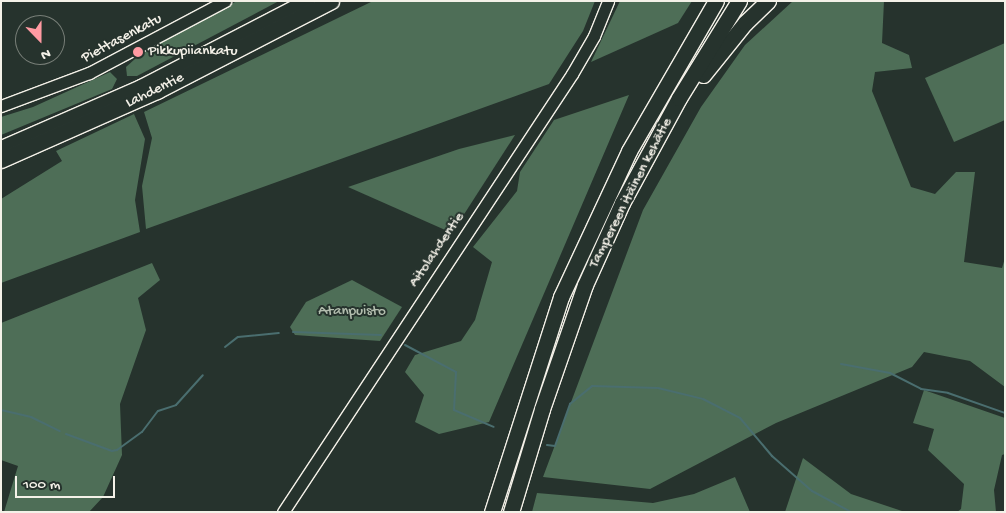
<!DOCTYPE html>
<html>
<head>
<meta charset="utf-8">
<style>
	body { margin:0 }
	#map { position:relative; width:1006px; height:513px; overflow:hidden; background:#26332d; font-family:"Gochi Hand",sans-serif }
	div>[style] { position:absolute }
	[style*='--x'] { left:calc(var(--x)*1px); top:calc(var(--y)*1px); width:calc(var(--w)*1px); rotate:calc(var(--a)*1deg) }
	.green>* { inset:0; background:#4e6e57 }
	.stream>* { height:2px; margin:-1px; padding:0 1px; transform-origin:1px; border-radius:1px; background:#4a6e6f }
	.roads { filter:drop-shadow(1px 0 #f4f1e8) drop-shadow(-1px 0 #f4f1e8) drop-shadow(0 1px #f4f1e8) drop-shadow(0 -1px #f4f1e8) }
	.secondary>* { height:11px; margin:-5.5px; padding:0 5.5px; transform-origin:5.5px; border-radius:5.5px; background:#26332d }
	.highway>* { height:15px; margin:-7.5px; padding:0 7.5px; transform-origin:7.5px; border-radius:7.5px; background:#26332d }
	.dots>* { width:14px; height:14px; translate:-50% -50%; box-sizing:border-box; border:2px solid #26332d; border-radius:50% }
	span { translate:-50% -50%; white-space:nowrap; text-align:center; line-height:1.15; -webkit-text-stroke:4px #26332d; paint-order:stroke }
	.street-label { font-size:15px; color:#f4f1e8 }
	.poi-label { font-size:15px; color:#f4f1e8 }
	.left { translate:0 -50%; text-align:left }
	.park-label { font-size:15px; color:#b2bdae }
	.frame { position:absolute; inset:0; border:2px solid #f4f1e8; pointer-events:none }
	.north { position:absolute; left:15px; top:15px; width:50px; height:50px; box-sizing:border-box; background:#26332d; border:1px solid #787f78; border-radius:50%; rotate:158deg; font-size:14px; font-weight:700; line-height:20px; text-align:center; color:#f4f1e8 }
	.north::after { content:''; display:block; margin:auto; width:18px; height:22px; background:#ff9aa2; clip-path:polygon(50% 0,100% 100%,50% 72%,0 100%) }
	.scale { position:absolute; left:15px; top:476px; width:100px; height:22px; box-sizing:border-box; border:2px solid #f4f1e8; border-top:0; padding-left:6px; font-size:15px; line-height:18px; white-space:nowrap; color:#f4f1e8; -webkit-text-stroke:4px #26332d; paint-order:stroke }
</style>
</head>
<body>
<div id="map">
	<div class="green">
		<i style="clip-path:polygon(237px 1px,279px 1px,137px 76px,127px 76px,126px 67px,145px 50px)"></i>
		<i style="clip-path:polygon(373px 1px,595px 1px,583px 31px,549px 84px,146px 229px,142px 186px,152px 138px,144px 112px)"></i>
		<i style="clip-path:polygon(620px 1px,692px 1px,678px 23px,591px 62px)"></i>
		<i style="clip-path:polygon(793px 1px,884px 1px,882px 43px,909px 55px,912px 68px,875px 72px,872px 91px,911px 187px,935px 194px,956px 172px,975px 172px,964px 262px,1002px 268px,1005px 258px,1005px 387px,970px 361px,924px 352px,912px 367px,776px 423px,650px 489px,543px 477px,643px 210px,701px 107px,745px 45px)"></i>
		<i style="clip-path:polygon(1005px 43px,1005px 120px,954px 142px,925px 78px)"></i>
		<i style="clip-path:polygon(110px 72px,117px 79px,112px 89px,1px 135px,1px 117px,33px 107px)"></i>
		<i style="clip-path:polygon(629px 95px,489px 422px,439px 434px,415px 422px,424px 395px,405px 372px,415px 355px,461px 341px,475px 320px,492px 262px,473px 247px,517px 191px,520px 172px,554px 120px)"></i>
		<i style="clip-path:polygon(134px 114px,145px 139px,135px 200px,140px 232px,1px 283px,1px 199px,62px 161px,56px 151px)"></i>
		<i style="clip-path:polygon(515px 135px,452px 233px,348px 187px,459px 149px)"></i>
		<i style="clip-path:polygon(152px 263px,160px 280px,138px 298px,146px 330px,120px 404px,122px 455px,103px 497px,89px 512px,4px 512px,18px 466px,1px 460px,1px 323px)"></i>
		<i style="clip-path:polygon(352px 280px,402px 307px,380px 341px,295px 335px,290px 327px,306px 302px)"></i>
		<i style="clip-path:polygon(924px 390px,1005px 418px,1005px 454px,1002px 455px,994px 490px,996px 512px,957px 512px,961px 509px,964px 484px,928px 450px,934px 429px,913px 423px)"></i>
		<i style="clip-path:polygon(803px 458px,851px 494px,905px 512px,785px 512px)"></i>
		<i style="clip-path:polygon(735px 477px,750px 512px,532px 512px,537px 493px,653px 503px,694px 494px)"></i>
	</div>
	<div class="stream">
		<i style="--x:293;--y:332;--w:88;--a:2"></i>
		<i style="--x:405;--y:345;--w:58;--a:27.9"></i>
		<i style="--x:456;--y:372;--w:38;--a:93"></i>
		<i style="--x:454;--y:410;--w:43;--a:23"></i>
		<i style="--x:225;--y:347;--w:16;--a:-38"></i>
		<i style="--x:238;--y:337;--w:41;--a:-5.6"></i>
		<i style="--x:841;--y:364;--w:50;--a:10.4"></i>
		<i style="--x:890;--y:373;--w:35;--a:27"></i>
		<i style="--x:921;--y:389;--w:27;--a:8"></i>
		<i style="--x:948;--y:393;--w:60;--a:19.3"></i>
		<i style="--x:1;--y:410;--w:31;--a:13"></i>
		<i style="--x:31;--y:417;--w:32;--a:26"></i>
		<i style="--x:66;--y:434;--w:49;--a:20.3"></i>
		<i style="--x:112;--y:451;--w:5;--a:-11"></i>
		<i style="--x:117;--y:450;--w:31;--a:-36"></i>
		<i style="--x:142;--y:432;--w:26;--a:-53"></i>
		<i style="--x:158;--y:411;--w:19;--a:-18"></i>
		<i style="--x:176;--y:405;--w:40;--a:-48"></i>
		<i style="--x:547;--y:445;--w:8;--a:7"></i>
		<i style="--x:555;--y:446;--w:45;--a:-70.3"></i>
		<i style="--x:570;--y:404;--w:28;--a:-39"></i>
		<i style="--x:592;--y:386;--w:66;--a:1.7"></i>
		<i style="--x:658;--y:388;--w:46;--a:13.7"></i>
		<i style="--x:703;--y:399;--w:42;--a:27.2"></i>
		<i style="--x:740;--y:418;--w:50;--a:49.9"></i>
		<i style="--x:772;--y:456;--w:53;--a:41.2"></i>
		<i style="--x:812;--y:491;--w:44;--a:28.3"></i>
	</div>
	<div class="roads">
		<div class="secondary">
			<i style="--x:1;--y:106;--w:94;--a:-20.6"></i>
			<i style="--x:89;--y:73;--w:154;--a:-27.9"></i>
			<i style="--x:283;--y:512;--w:525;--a:-56.58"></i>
			<i style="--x:572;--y:74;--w:44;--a:-59.9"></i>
			<i style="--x:594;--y:36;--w:38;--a:-68"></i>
		</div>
		<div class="highway">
			<i style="--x:703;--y:75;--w:67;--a:-51.1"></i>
			<i style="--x:745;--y:23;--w:32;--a:-44"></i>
			<i style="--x:1;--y:148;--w:153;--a:-23.5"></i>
			<i style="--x:141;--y:87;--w:187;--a:-27.4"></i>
			<i style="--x:1;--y:160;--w:171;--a:-23.9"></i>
			<i style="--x:157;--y:91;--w:196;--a:-27.3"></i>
			<i style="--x:492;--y:512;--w:226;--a:-72.2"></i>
			<i style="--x:561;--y:297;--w:161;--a:-65"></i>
			<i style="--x:629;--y:151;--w:173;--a:-59.9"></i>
			<i style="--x:511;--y:512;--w:108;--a:-73.2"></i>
			<i style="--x:542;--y:409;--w:131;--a:-70.9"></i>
			<i style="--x:585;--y:285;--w:90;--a:-65.7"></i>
			<i style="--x:622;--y:203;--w:119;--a:-61.5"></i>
			<i style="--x:679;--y:98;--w:114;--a:-58.3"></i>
		</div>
	</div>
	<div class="dots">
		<i style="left:138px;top:52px;background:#ff9aa2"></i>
	</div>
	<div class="street-label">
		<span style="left:122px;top:39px;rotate:-28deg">Piettasenkatu</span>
		<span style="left:155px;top:91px;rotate:-26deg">Lahdentie</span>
		<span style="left:631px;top:193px;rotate:-63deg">Tampereen itäinen kehätie</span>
		<span style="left:437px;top:250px;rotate:-56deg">Aitolahdentie</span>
	</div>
	<div class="poi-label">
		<span class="left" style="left:148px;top:52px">Pikkupiiankatu</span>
	</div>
	<div class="park-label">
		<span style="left:352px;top:312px">Atanpuisto</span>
	</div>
	<div class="frame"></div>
	<div class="north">N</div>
	<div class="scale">100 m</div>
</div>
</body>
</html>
